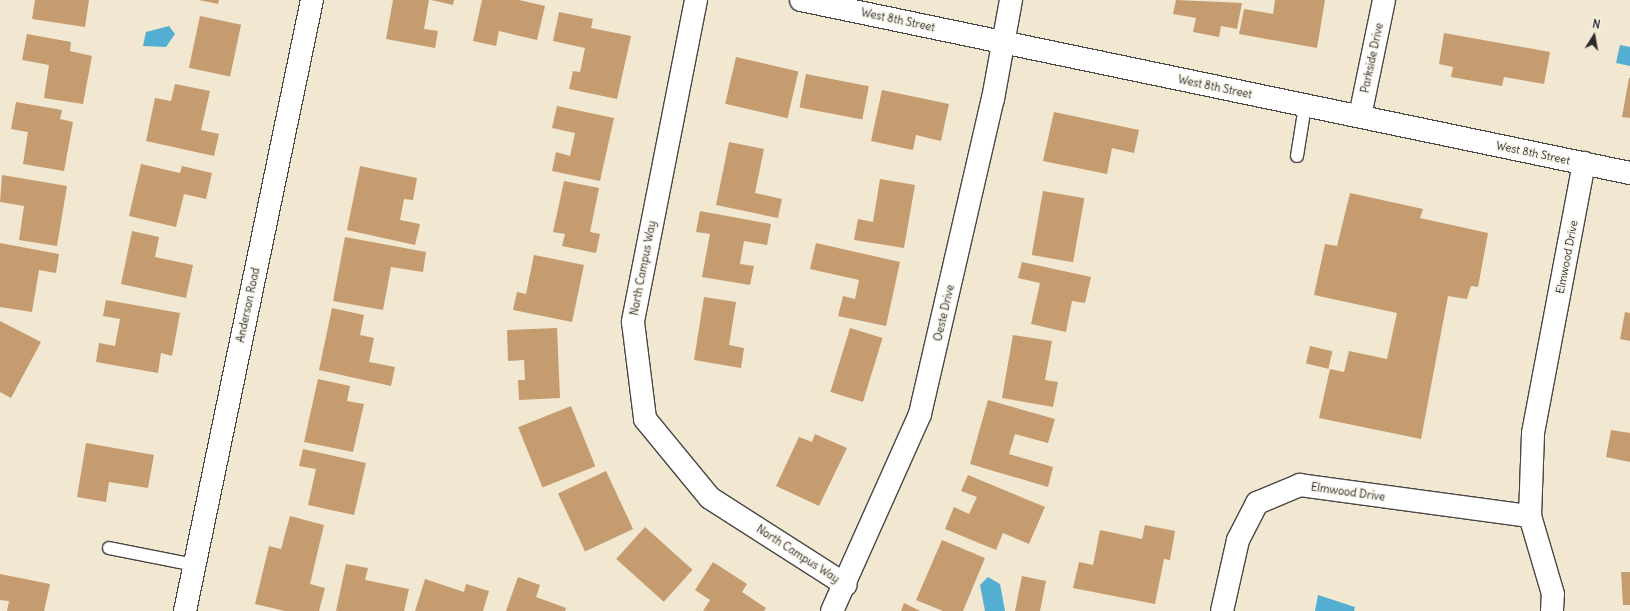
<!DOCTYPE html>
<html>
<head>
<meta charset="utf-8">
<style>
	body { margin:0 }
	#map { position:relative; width:1630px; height:611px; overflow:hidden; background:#f2e7d0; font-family:Delius,sans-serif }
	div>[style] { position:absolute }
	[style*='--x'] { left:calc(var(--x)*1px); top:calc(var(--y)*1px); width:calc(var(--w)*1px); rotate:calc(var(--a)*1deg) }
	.water>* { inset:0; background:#54aed1 }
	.building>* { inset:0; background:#c59c70; transform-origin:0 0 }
	.roads { filter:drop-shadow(1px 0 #494744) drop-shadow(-1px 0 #494744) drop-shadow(0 1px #494744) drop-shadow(0 -1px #494744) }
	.service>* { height:12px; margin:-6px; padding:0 6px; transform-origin:6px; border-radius:6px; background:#fff }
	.minor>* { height:22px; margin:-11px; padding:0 11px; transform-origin:11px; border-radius:11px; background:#fff }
	.tertiary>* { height:22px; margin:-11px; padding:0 11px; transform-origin:11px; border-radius:11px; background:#fff }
	.secondary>* { height:22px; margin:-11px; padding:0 11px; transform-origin:11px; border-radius:11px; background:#fff }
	span { translate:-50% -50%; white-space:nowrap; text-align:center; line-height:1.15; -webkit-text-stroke:3px #f7f3e8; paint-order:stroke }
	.street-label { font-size:11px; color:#2b2b2b }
	.north { position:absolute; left:1574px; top:16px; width:40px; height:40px; -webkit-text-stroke:3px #f7f3e8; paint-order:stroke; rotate:11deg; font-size:11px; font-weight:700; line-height:16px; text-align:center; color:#2b2b2b }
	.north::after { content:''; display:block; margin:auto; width:14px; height:18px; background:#2b2b2b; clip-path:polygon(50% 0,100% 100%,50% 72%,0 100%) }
</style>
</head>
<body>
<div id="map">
	<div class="water">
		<i style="clip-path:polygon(169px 26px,175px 34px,166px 47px,143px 46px,146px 32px)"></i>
		<i style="clip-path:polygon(1620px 45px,1630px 47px,1630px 66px,1616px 63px)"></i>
		<i style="clip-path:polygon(988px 577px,1000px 584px,1005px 611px,985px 611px,980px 585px)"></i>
		<i style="clip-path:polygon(1318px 595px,1355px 607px,1354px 611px,1315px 611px)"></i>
	</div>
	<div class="building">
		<i style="clip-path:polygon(35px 0,89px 0,85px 27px,32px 19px)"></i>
		<i style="clip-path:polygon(199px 0,219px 0,218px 4px)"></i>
		<i style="clip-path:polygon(393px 0,429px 0,424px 29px,438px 31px,435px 48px,386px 39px)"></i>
		<i style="clip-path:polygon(431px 0,454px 0,453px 5px)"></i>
		<i style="clip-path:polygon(482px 0,519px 0,545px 6px,537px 40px,499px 31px,496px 46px,473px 41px)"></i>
		<i style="clip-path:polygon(1176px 0,1242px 3px,1237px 29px,1221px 26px,1219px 37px,1193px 32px,1196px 18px,1173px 14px)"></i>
		<i style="clip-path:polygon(1275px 0,1325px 0,1317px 48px,1239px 34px,1244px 9px,1273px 14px)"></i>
		<i style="clip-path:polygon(559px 12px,593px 19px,591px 28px,631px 36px,617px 99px,569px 89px,573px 71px,580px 72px,585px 48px,553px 41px)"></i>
		<i style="left:200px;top:16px;width:42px;height:53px;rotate:12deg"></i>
		<i style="clip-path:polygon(1444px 33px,1550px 52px,1544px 84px,1504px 77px,1502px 86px,1451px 77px,1453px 67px,1439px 64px)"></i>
		<i style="clip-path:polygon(27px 34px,71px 42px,70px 51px,92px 56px,83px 104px,44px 98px,49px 65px,22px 60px)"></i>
		<i style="left:736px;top:57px;width:64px;height:48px;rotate:13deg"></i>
		<i style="left:806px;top:74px;width:64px;height:34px;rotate:11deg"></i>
		<i style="clip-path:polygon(1629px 78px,1630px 78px,1630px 118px,1622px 117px)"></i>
		<i style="clip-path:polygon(175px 84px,210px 91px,201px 130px,219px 134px,214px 156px,146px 141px,155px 98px,171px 101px)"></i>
		<i style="clip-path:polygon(882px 90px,949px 104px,941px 141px,916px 135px,913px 150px,871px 141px)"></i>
		<i style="clip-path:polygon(16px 102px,62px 110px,60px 119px,73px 122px,64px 171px,23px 164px,28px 132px,11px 129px)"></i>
		<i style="clip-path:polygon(557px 106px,614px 118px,600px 181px,552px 171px,556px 152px,570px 156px,575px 133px,552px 128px)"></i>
		<i style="clip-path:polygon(1054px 112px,1139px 130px,1134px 153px,1112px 148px,1107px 174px,1043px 161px)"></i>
		<i style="clip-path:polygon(729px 142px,764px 149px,755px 193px,782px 199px,778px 218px,716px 205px)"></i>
		<i style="clip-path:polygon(141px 164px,180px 173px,182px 166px,212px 173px,206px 199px,184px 194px,176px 227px,129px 216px)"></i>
		<i style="clip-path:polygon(360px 166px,417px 178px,413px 200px,404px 199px,400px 220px,420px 224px,415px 245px,347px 230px)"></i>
		<i style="clip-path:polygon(2px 175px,67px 186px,57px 246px,19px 240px,24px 206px,0 202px)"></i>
		<i style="clip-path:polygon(880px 179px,915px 185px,904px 248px,854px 240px,858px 219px,873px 222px)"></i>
		<i style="clip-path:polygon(564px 181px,599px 188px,590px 232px,600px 234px,596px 253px,562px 246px,565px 234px,553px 232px)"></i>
		<i style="left:1043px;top:191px;width:42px;height:65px;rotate:10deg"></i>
		<i style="clip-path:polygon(1350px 193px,1423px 209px,1420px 218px,1488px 233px,1478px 287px,1471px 286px,1467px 299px,1448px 296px,1421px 439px,1319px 418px,1330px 369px,1344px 372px,1349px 351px,1387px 359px,1397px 313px,1314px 295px,1325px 244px,1337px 246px)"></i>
		<i style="clip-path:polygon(700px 211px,771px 224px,767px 245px,744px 241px,740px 264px,754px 266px,750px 285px,702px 277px,710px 234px,696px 232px)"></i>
		<i style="clip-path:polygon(132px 231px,159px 237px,155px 257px,193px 265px,186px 298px,121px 284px)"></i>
		<i style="clip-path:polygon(345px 237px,426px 252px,423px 272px,391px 267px,383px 310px,333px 301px)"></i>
		<i style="clip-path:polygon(0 243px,59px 254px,56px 273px,39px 270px,32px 312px,0 307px)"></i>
		<i style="clip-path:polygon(816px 243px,900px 262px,886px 326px,838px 316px,843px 296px,855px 299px,859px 280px,810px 269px)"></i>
		<i style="clip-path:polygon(534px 255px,584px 265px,572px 322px,513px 310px,517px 292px,526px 294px)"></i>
		<i style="clip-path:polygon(1022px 262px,1091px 277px,1085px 303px,1072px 301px,1066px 332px,1031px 324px,1040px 283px,1018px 278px)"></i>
		<i style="clip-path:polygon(704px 297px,736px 302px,729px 345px,744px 348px,741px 368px,694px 360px)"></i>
		<i style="clip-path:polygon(106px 300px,180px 313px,172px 356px,161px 353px,158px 373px,96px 362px,99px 343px,115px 346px,120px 319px,103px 316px)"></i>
		<i style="clip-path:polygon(332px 308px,364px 315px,360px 335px,374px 338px,369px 362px,395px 367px,391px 386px,319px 370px)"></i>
		<i style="clip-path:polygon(1625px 312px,1630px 313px,1630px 341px,1620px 339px)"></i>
		<i style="clip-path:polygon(0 321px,41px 342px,11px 398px,0 392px)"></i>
		<i style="clip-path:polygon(557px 328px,560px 398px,519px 400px,518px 380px,525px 380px,524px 360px,508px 361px,507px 330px)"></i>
		<i style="left:850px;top:328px;width:34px;height:67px;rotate:17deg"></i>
		<i style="clip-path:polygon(1013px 335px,1052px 341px,1045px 380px,1058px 382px,1053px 407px,1002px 398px)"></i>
		<i style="left:1310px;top:346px;width:23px;height:18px;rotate:13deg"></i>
		<i style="clip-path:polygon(318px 379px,350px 386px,347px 401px,364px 404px,353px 452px,304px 442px)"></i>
		<i style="clip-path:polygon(988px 400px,1055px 419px,1048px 443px,1015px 434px,1009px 454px,1053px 467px,1048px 487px,970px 464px)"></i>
		<i style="left:571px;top:406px;width:65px;height:57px;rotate:68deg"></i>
		<i style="clip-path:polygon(1611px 430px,1630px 433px,1630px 462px,1606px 457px)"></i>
		<i style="clip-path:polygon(815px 434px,847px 448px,819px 506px,776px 486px,799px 437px,812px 442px)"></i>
		<i style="clip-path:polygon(86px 443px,154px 455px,148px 488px,109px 482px,106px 502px,77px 497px)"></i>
		<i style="clip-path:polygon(303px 449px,366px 463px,354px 515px,308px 505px,316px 469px,299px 466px)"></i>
		<i style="left:606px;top:471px;width:64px;height:53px;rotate:65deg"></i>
		<i style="clip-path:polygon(968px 475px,1045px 507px,1029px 544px,1003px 533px,996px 550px,945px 529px,954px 507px,969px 514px,977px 497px,961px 491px)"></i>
		<i style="clip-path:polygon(290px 516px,324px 525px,310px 584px,325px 588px,319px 611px,285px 611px,255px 604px,269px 546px,281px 549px)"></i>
		<i style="clip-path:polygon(1145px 525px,1175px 531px,1170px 560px,1164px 559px,1155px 604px,1073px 588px,1079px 562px,1093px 565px,1100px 530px,1142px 539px)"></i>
		<i style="left:645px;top:527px;width:64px;height:43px;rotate:42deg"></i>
		<i style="clip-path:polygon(942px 540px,985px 558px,963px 611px,943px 611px,916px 600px)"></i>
		<i style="clip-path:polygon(713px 562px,747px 584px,742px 592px,766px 608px,764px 611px,703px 611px,710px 600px,695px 590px)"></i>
		<i style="clip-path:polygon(346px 564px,368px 568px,365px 580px,409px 589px,404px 611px,336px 611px)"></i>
		<i style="clip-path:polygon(1621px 572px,1630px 572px,1630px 605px,1623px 605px)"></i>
		<i style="clip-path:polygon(0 574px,50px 584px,44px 611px,7px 611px,9px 601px,0 600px)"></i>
		<i style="clip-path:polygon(1022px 576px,1046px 581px,1040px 611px,1015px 611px)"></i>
		<i style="clip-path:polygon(518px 577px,540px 585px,536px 597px,566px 608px,565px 611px,506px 611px)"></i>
		<i style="clip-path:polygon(425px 579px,464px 592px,466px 584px,489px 591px,483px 611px,415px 611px)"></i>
		<i style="clip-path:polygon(904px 603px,920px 611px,901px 611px)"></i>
	</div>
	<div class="roads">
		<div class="service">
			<i style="--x:1297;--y:156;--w:51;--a:-80.9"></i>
			<i style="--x:109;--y:548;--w:87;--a:11.3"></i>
		</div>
		<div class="minor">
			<i style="--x:696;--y:0;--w:328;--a:101.1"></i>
			<i style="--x:633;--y:322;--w:98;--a:82.9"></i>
			<i style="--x:645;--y:419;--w:102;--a:50.6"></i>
			<i style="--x:710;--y:498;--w:161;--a:32.6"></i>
			<i style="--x:1360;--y:116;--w:118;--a:-78.3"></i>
			<i style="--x:832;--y:611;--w:216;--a:-65.9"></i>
			<i style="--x:920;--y:414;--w:323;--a:-77"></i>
			<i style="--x:993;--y:99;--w:101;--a:-79.7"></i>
			<i style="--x:1222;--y:611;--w:73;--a:-77.3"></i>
			<i style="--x:1238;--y:540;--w:42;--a:-62.8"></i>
			<i style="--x:1257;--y:503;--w:47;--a:-22.7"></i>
			<i style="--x:1300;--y:485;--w:232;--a:7.7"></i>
			<i style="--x:1552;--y:611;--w:17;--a:-87"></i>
			<i style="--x:1553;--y:594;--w:81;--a:-106.4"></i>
			<i style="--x:1530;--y:516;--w:83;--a:-87.9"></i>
			<i style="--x:1533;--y:433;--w:275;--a:-79.3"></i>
		</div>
		<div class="tertiary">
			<i style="--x:801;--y:0;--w:847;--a:11.79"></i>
		</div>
		<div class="secondary">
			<i style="--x:185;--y:611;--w:624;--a:-78.26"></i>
		</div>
	</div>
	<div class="street-label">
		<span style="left:898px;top:20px;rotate:12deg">West 8th Street</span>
		<span style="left:1372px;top:58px;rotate:-78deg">Parkside Drive</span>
		<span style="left:1215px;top:87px;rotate:12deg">West 8th Street</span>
		<span style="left:1533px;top:153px;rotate:12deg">West 8th Street</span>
		<span style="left:1567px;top:257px;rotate:-79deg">Elmwood Drive</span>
		<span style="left:643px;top:268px;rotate:-79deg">North Campus Way</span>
		<span style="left:248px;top:305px;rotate:-78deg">Anderson Road</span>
		<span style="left:944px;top:313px;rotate:-77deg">Oeste Drive</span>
		<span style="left:1348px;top:492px;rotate:8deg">Elmwood Drive</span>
		<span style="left:798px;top:554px;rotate:33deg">North Campus Way</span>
	</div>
	<div class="north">N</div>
</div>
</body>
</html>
